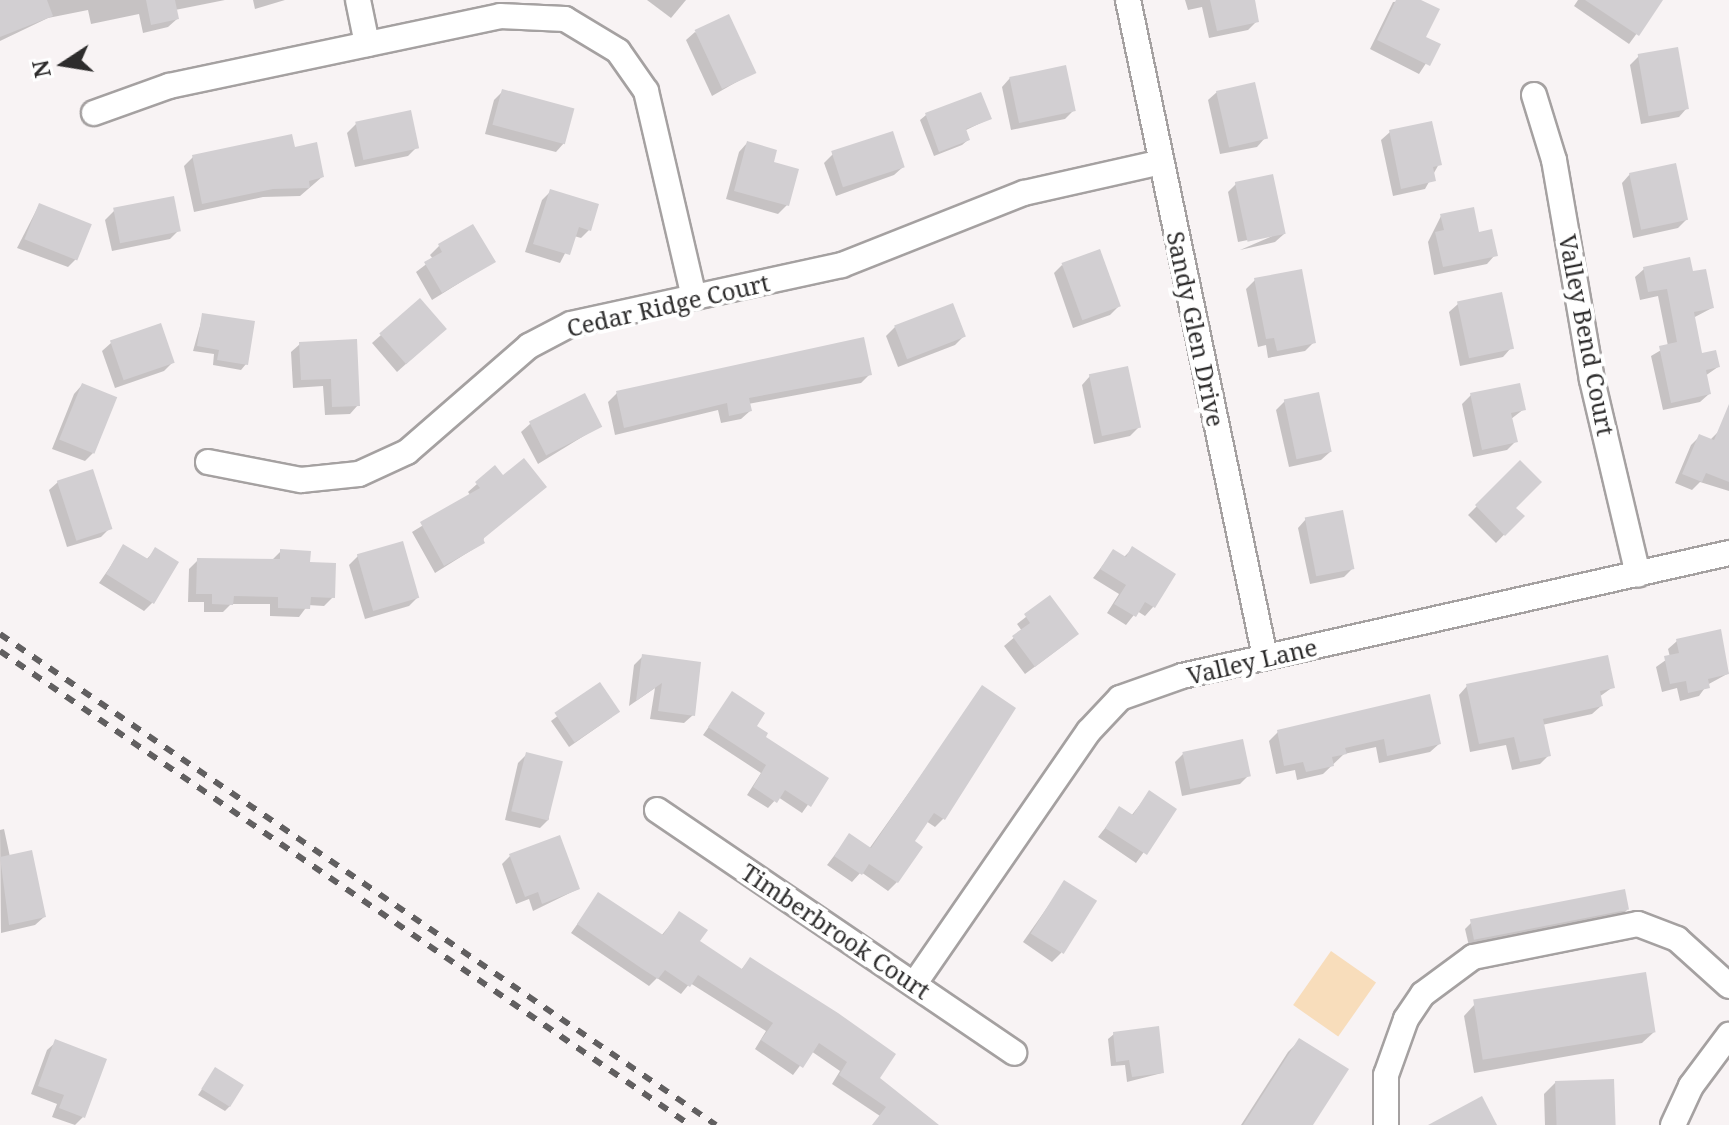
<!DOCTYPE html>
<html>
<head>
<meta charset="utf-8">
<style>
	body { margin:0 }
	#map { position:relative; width:1729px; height:1125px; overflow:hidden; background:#f8f3f4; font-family:"Noto Serif",serif }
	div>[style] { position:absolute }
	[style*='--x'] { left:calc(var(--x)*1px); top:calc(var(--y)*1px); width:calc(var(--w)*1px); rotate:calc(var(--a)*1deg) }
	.green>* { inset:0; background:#f8ddbb; transform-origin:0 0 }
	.shadow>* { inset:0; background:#0003 }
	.building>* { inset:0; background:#d2cfd2; transform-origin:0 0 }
	.roads { filter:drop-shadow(2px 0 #a5a1a1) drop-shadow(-2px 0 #a5a1a1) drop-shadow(0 2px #a5a1a1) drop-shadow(0 -2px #a5a1a1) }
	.minor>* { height:24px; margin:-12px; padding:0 12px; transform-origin:12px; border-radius:12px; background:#fff }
	.rail>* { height:6px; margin-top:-3px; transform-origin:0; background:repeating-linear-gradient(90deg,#615f60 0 10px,transparent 0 20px) }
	span { translate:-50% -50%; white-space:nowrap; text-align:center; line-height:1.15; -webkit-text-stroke:8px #fff; paint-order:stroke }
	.street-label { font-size:24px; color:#2d2c2c }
	.north { position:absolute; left:24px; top:24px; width:80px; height:80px; -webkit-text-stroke:6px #fff; paint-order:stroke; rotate:258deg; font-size:22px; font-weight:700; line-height:32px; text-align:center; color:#2d2c2c }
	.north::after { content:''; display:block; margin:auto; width:28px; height:36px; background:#2d2c2c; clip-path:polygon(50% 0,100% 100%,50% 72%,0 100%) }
</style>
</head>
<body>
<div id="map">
	<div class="green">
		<i style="left:1331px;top:951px;width:55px;height:66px;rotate:35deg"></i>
	</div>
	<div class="shadow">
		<i style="clip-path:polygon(0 0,225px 0,175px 10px,177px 19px,168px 27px,143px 33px,139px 14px,91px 24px,88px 10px,48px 18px,0 41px)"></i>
		<i style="clip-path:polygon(253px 0,285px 0,255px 9px)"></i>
		<i style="clip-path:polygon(647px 0,686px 0,671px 18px)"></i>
		<i style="clip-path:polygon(1185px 0,1252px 0,1257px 21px,1248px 30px,1209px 38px,1202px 7px,1188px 10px)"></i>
		<i style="clip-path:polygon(1416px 0,1423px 38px,1438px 45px,1419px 74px,1370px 49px,1393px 2px)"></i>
		<i style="clip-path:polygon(1578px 0,1648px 0,1657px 6px,1629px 44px,1574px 6px)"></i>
		<i style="clip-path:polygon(695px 32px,754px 72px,712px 96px,686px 40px)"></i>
		<i style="clip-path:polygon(1639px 56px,1687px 108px,1679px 117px,1641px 124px,1630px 65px)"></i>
		<i style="clip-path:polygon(1010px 78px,1074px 110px,1065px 119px,1011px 130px,1002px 87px)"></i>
		<i style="clip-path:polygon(502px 92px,564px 143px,556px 152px,485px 134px,494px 100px)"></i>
		<i style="clip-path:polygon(1217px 92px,1265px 138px,1257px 147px,1220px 154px,1208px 100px)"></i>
		<i style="clip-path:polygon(926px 115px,989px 119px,964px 131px,968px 140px,962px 145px,934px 156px,920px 120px)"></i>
		<i style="clip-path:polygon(356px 124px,417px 147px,408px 156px,355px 167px,347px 133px)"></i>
		<i style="clip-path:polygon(1390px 132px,1439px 164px,1425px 189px,1393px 196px,1381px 140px)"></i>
		<i style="clip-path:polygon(747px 143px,771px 164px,787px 205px,778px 214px,726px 199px,739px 152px)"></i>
		<i style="clip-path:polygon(293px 149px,322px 177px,300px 196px,263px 197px,194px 212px,184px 166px,193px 157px)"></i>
		<i style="clip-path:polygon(833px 154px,903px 167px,894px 175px,836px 196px,824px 163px)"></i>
		<i style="clip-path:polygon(1630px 174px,1686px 220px,1678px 228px,1633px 238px,1622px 183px)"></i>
		<i style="clip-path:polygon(1236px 184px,1284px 234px,1275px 242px,1240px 250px,1277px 234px,1238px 242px,1228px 192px)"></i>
		<i style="clip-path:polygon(551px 191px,589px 230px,581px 238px,574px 236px,560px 263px,525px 252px,542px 200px)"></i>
		<i style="clip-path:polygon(39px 205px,76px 259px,68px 267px,17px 248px)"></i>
		<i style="clip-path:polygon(114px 211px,179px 230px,170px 239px,112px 251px,105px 220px)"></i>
		<i style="clip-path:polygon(1441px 216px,1477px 234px,1495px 255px,1487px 264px,1434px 275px,1428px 242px)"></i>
		<i style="clip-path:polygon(472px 226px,493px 262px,432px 300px,416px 272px,433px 259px,430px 255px,439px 246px)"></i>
		<i style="clip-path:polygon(1062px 265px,1119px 306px,1110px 315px,1073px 328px,1054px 273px)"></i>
		<i style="clip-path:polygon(1644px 269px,1692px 273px,1712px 308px,1693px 318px,1701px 356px,1718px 367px,1705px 376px,1709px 394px,1700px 402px,1663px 410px,1651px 356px,1668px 346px,1658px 296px,1640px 300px,1635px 277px)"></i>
		<i style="clip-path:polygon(1255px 280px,1314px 342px,1305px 351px,1268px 358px,1266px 345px,1258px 347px,1246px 289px)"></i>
		<i style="clip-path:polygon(1458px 304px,1511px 348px,1503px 357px,1460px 366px,1449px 312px)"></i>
		<i style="clip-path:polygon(203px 315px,246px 364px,241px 370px,213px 365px,214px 354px,193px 351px)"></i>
		<i style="clip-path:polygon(895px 327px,964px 336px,955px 345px,898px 367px,886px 336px)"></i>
		<i style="clip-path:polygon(381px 335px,436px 337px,397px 372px,372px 343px)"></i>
		<i style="clip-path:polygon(111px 343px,173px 362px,164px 371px,115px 388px,102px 351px)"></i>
		<i style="clip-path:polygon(300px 344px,358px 405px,350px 414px,325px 415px,323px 386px,293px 388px,291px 352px)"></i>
		<i style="clip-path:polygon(870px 374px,861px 383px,748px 404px,750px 411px,741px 419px,721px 423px,718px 410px,615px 435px,608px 402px,617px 393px)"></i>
		<i style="clip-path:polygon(1090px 376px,1139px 427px,1130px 436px,1094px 444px,1082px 385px)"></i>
		<i style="clip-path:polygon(82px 385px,93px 453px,85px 461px,52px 449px,74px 394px)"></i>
		<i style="clip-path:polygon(1471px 395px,1524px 409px,1511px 419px,1516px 441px,1507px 450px,1473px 457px,1462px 404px)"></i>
		<i style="clip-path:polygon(1285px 401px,1330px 452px,1321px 460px,1289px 467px,1276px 410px)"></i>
		<i style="clip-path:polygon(530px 424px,600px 426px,538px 464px,521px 432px)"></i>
		<i style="clip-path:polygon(1719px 431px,1729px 435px,1729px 491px,1700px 482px,1692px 490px,1675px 483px,1691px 445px,1700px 436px,1710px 440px)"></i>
		<i style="clip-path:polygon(1520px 463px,1514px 508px,1522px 516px,1496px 543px,1468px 515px)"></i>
		<i style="clip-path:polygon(495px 468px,483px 543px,435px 573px,412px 532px,471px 496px,468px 492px)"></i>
		<i style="clip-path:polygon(58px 482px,110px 528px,101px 537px,67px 547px,49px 490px)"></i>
		<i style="clip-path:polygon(1306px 519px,1353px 568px,1344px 577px,1310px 584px,1298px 528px)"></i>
		<i style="clip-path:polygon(124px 547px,146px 560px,155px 550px,153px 602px,144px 611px,99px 583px)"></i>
		<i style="clip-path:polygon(1132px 549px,1173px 574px,1153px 607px,1145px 616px,1137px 611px,1126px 625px,1107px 613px,1119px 594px,1093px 578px,1113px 552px,1123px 558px)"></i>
		<i style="clip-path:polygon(281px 551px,308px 564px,333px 597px,324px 606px,308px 605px,299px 617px,270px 616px,270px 604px,231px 604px,223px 612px,204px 612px,204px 602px,188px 602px,189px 569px,198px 560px,272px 560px)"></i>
		<i style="clip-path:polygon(358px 556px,417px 598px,409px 606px,365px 619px,349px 565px)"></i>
		<i style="clip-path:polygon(1050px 598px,1068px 642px,1025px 674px,1004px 646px,1022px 631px,1017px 624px)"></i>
		<i style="clip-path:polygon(1677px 641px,1729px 673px,1707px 685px,1699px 696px,1680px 701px,1677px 688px,1662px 692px,1656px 667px,1670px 657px,1668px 649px)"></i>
		<i style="clip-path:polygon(643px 656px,693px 715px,684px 723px,650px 719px,655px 688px,629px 706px,634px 665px)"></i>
		<i style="clip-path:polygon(599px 685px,612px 717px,569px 747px,551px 721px)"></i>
		<i style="clip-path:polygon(1467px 686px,1613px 687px,1599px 697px,1601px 706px,1592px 714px,1542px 725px,1549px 755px,1540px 764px,1512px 770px,1506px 745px,1470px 752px,1459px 695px)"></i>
		<i style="clip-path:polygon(983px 688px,943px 819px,935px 827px,926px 821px,913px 842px,920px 847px,897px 882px,888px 891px,861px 872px,852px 882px,827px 865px,850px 835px,869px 849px)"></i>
		<i style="clip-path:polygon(732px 694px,763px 738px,827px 778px,802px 813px,778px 797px,768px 808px,747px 795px,761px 773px,703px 735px)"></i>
		<i style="clip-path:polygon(1428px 696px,1439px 744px,1430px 752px,1379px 763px,1376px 747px,1344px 754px,1323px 774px,1297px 780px,1295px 770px,1276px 774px,1269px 741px,1278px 732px)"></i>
		<i style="clip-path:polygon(1183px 754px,1249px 775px,1240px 784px,1182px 796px,1175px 762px)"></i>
		<i style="clip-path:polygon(526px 755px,549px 819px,540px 828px,505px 820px,518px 763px)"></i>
		<i style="clip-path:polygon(1149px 793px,1174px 810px,1136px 863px,1098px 837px,1120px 809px,1131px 816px)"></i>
		<i style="clip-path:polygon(4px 829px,10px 857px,44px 917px,35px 925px,1px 933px,0 830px)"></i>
		<i style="clip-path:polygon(510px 856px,578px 889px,533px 911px,529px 899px,516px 904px,502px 864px)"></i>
		<i style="clip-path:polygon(1065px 882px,1061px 953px,1052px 962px,1023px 942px)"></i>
		<i style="clip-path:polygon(598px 895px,661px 936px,679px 914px,698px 941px,741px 970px,750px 959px,877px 1079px,936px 1125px,873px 1125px,880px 1116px,832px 1084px,840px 1071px,811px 1051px,793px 1075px,755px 1049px,766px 1031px,690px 983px,681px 994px,657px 978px,649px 986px,571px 933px)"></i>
		<i style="clip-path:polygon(1627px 910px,1622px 915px,1469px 946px,1465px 929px,1471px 923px)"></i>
		<i style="clip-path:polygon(1475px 1004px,1654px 1032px,1642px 1043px,1474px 1073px,1464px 1016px)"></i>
		<i style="clip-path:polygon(1114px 1034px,1162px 1073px,1127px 1082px,1125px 1065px,1111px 1066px,1108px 1039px)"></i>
		<i style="clip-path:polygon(1300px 1040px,1311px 1125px,1241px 1125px,1288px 1052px)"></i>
		<i style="clip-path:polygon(56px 1042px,83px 1117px,75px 1125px,52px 1117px,57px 1104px,31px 1094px,47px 1050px)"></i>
		<i style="clip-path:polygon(215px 1070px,230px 1106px,225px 1111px,198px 1095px)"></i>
		<i style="clip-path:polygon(1556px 1082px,1614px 1125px,1545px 1125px,1544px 1094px)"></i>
	</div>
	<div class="building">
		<i style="clip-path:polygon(0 0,47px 0,53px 16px,0 37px)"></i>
		<i style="clip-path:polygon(146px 0,175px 0,179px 19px,151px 25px)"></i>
		<i style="clip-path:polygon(1210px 0,1255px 0,1259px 22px,1217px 31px)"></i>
		<i style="clip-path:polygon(1396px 0,1421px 0,1440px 9px,1426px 37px,1441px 44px,1430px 66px,1377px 40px)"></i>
		<i style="clip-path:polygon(1585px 0,1663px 0,1639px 36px)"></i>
		<i style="left:729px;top:14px;width:65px;height:38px;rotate:65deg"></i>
		<i style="left:1678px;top:47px;width:63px;height:41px;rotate:80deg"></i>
		<i style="left:1066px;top:65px;width:47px;height:58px;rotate:78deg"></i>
		<i style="left:1255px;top:82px;width:58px;height:40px;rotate:77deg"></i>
		<i style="left:502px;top:89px;width:75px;height:37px;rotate:15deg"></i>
		<i style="clip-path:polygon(981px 92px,992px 119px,966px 129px,970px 140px,939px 152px,925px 113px)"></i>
		<i style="left:411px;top:110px;width:39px;height:57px;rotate:78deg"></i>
		<i style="clip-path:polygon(1432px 121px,1442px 165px,1433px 167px,1436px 181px,1401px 189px,1389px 130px)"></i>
		<i style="left:893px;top:131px;width:38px;height:65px;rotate:72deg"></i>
		<i style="clip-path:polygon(292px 134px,295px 147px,317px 142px,324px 177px,309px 181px,310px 188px,273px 189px,202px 204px,192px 155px)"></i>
		<i style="clip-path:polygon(747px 141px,777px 150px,774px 162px,799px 169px,789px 206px,734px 191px)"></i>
		<i style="left:1676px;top:163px;width:58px;height:48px;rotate:78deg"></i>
		<i style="left:1273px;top:174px;width:61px;height:39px;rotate:78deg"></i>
		<i style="clip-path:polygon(550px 189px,599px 204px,591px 231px,579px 227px,570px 255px,533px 244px)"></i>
		<i style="left:174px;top:196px;width:36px;height:62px;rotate:79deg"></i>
		<i style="left:39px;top:203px;width:57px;height:39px;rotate:22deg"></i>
		<i style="clip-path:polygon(1474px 207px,1479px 232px,1492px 229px,1498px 256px,1443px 267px,1435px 232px,1444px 230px,1440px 214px)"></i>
		<i style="clip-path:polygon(473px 224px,496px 262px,442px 293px,424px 262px,442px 252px,438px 244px)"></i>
		<i style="left:1100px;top:249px;width:61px;height:41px;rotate:70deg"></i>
		<i style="clip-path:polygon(1690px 257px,1693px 271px,1706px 269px,1714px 308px,1694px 312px,1702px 353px,1716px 350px,1720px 367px,1706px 370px,1711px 394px,1671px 403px,1659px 346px,1677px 342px,1667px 289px,1648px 292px,1643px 267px)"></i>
		<i style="clip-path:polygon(1302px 269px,1316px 343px,1277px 351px,1274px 338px,1266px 339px,1254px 278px)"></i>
		<i style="left:1502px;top:292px;width:58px;height:46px;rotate:78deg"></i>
		<i style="left:420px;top:298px;width:41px;height:54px;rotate:49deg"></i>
		<i style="left:953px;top:303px;width:36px;height:63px;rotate:69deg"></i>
		<i style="clip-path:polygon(202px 313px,255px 321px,248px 365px,217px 360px,219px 350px,197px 346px)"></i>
		<i style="left:161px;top:323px;width:42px;height:54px;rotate:71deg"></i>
		<i style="clip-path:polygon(864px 337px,872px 375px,749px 398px,752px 411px,729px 416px,727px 403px,624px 428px,616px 391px)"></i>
		<i style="clip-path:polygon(357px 339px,360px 406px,332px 407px,331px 379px,301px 380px,299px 342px)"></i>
		<i style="left:1128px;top:366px;width:63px;height:40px;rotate:78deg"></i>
		<i style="left:82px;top:383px;width:38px;height:61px;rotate:22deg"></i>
		<i style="clip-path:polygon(1520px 383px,1526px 410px,1511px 413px,1518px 442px,1482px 450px,1470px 393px)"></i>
		<i style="left:1319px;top:392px;width:61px;height:36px;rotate:78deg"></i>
		<i style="left:585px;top:393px;width:38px;height:63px;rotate:63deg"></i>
		<i style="clip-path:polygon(1729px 404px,1729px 482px,1706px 473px,1702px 482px,1682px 474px,1699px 434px,1714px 440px)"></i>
		<i style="clip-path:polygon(524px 458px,547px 487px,483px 539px,485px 543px,444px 566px,420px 522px,480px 488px,475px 482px,495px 465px,503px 475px)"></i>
		<i style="clip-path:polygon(1520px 460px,1542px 482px,1516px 508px,1525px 516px,1505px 536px,1475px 505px)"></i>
		<i style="left:93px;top:469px;width:63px;height:38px;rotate:72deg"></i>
		<i style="left:1343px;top:510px;width:60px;height:39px;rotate:79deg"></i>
		<i style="left:403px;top:541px;width:59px;height:48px;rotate:74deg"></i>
		<i style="clip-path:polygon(123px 544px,148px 559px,155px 547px,179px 562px,154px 604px,106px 574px)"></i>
		<i style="clip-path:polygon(1132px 546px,1176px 574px,1155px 608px,1145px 602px,1136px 617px,1114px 604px,1126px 585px,1100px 569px,1113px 549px,1126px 557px)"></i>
		<i style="clip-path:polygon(280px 549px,311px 551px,310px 562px,336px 563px,335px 598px,311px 597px,310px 609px,278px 608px,278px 597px,234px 596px,233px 605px,212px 604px,212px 594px,196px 594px,197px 558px,280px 559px)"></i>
		<i style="clip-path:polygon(1050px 595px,1079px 634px,1035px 667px,1012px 636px,1030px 623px,1024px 614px)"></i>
		<i style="clip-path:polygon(1721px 629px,1729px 674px,1708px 679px,1710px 688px,1688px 693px,1686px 681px,1670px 684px,1664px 656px,1679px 653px,1676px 639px)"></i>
		<i style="clip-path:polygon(642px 654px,701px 662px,695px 716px,658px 711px,662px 683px,636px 701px)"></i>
		<i style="clip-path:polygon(1608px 655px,1615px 688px,1600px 691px,1603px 706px,1543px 719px,1551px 756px,1520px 762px,1514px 737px,1479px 744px,1466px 684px)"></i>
		<i style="left:600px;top:682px;width:36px;height:55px;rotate:56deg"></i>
		<i style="clip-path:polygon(982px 685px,1016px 708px,945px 820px,934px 813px,915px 841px,923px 847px,898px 883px,869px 864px,862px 875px,834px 856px,849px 833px,871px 848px)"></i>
		<i style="clip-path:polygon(732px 691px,765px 713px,757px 726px,768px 733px,766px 737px,829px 778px,811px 807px,785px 790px,777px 803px,753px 787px,766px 765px,708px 727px)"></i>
		<i style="clip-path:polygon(1430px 694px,1441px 744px,1387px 756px,1384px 739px,1345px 748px,1347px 754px,1332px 757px,1334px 766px,1306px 772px,1303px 762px,1284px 766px,1277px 730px)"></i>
		<i style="left:1243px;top:739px;width:38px;height:62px;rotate:78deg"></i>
		<i style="left:526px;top:752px;width:38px;height:61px;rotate:14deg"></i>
		<i style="clip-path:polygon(1149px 790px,1177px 809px,1147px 855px,1105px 828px,1119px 806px,1133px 815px)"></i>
		<i style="clip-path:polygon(560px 835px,580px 889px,542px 904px,538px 892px,525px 897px,509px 854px)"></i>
		<i style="clip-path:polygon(32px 850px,46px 917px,9px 925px,0 857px)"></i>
		<i style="left:1064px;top:880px;width:39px;height:63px;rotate:32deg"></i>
		<i style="left:1625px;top:889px;width:21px;height:158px;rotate:79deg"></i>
		<i style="clip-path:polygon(598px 892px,663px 935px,679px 911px,708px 930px,700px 941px,742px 969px,750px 957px,838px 1013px,896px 1054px,880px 1078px,939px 1125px,872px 1125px,886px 1107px,839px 1075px,847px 1062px,819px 1043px,803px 1068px,761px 1040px,773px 1023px,698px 975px,690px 987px,665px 970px,658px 979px,641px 968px,577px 924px)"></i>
		<i style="left:1646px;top:972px;width:61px;height:175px;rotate:81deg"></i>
		<i style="clip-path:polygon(1159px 1026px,1164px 1073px,1132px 1077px,1129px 1060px,1116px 1062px,1113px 1032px)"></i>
		<i style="clip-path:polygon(1299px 1038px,1349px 1069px,1313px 1125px,1243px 1125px)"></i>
		<i style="clip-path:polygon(55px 1039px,107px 1059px,85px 1118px,59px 1108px,64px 1095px,38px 1086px)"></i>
		<i style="left:215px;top:1067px;width:34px;height:26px;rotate:32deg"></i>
		<i style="left:1614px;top:1079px;width:46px;height:59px;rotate:88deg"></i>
		<i style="clip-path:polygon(1482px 1096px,1497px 1125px,1428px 1125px)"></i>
	</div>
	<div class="roads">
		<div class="minor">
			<i style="--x:358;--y:0;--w:45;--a:78.4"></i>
			<i style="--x:1128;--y:0;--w:671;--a:78.22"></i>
			<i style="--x:1534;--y:95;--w:68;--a:72.9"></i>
			<i style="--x:1554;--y:160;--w:223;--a:80.2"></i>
			<i style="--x:1592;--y:380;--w:200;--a:76.7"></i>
			<i style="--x:94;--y:113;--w:80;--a:-19.8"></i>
			<i style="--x:169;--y:86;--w:338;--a:-11.9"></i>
			<i style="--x:500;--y:16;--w:65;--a:2.6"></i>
			<i style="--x:565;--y:19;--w:62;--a:31.1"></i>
			<i style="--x:618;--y:51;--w:49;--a:55"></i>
			<i style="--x:646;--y:91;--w:212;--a:76.9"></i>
			<i style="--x:208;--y:462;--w:95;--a:11"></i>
			<i style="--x:301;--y:480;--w:58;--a:-5.9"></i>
			<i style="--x:359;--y:474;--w:53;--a:-24.6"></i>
			<i style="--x:407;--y:452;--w:162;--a:-41"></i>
			<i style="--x:529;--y:346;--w:47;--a:-27.6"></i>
			<i style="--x:571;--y:324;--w:277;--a:-12.3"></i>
			<i style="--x:842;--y:265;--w:196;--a:-21.6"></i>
			<i style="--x:1024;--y:193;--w:141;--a:-12.7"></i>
			<i style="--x:657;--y:810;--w:432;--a:34.2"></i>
			<i style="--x:915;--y:983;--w:306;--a:-55.4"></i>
			<i style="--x:1089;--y:731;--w:45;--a:-46.8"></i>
			<i style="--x:1120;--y:698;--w:66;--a:-19.5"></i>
			<i style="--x:1182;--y:676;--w:561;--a:-12.67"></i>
			<i style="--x:1386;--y:1125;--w:50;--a:-90"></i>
			<i style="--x:1386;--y:1075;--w:59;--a:-70.3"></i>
			<i style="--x:1406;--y:1019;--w:30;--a:-56"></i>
			<i style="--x:1423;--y:994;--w:62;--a:-36.5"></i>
			<i style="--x:1473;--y:957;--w:168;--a:-11.3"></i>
			<i style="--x:1638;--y:924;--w:42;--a:21"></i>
			<i style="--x:1677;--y:939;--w:70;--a:42.1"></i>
			<i style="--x:1673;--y:1125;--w:43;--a:-65.2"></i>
			<i style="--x:1691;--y:1086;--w:64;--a:-53.3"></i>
		</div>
	</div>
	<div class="rail">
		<i style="--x:0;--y:634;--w:868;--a:34.44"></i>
		<i style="--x:0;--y:651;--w:837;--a:34.49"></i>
	</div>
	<div class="street-label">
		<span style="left:668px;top:305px;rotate:-13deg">Cedar Ridge Court</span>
		<span style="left:1196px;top:329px;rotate:78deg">Sandy Glen Drive</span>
		<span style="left:1587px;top:335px;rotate:79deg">Valley Bend Court</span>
		<span style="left:1252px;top:661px;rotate:-13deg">Valley Lane</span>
		<span style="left:836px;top:931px;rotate:34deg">Timberbrook Court</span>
	</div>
	<div class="north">N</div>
</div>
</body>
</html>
